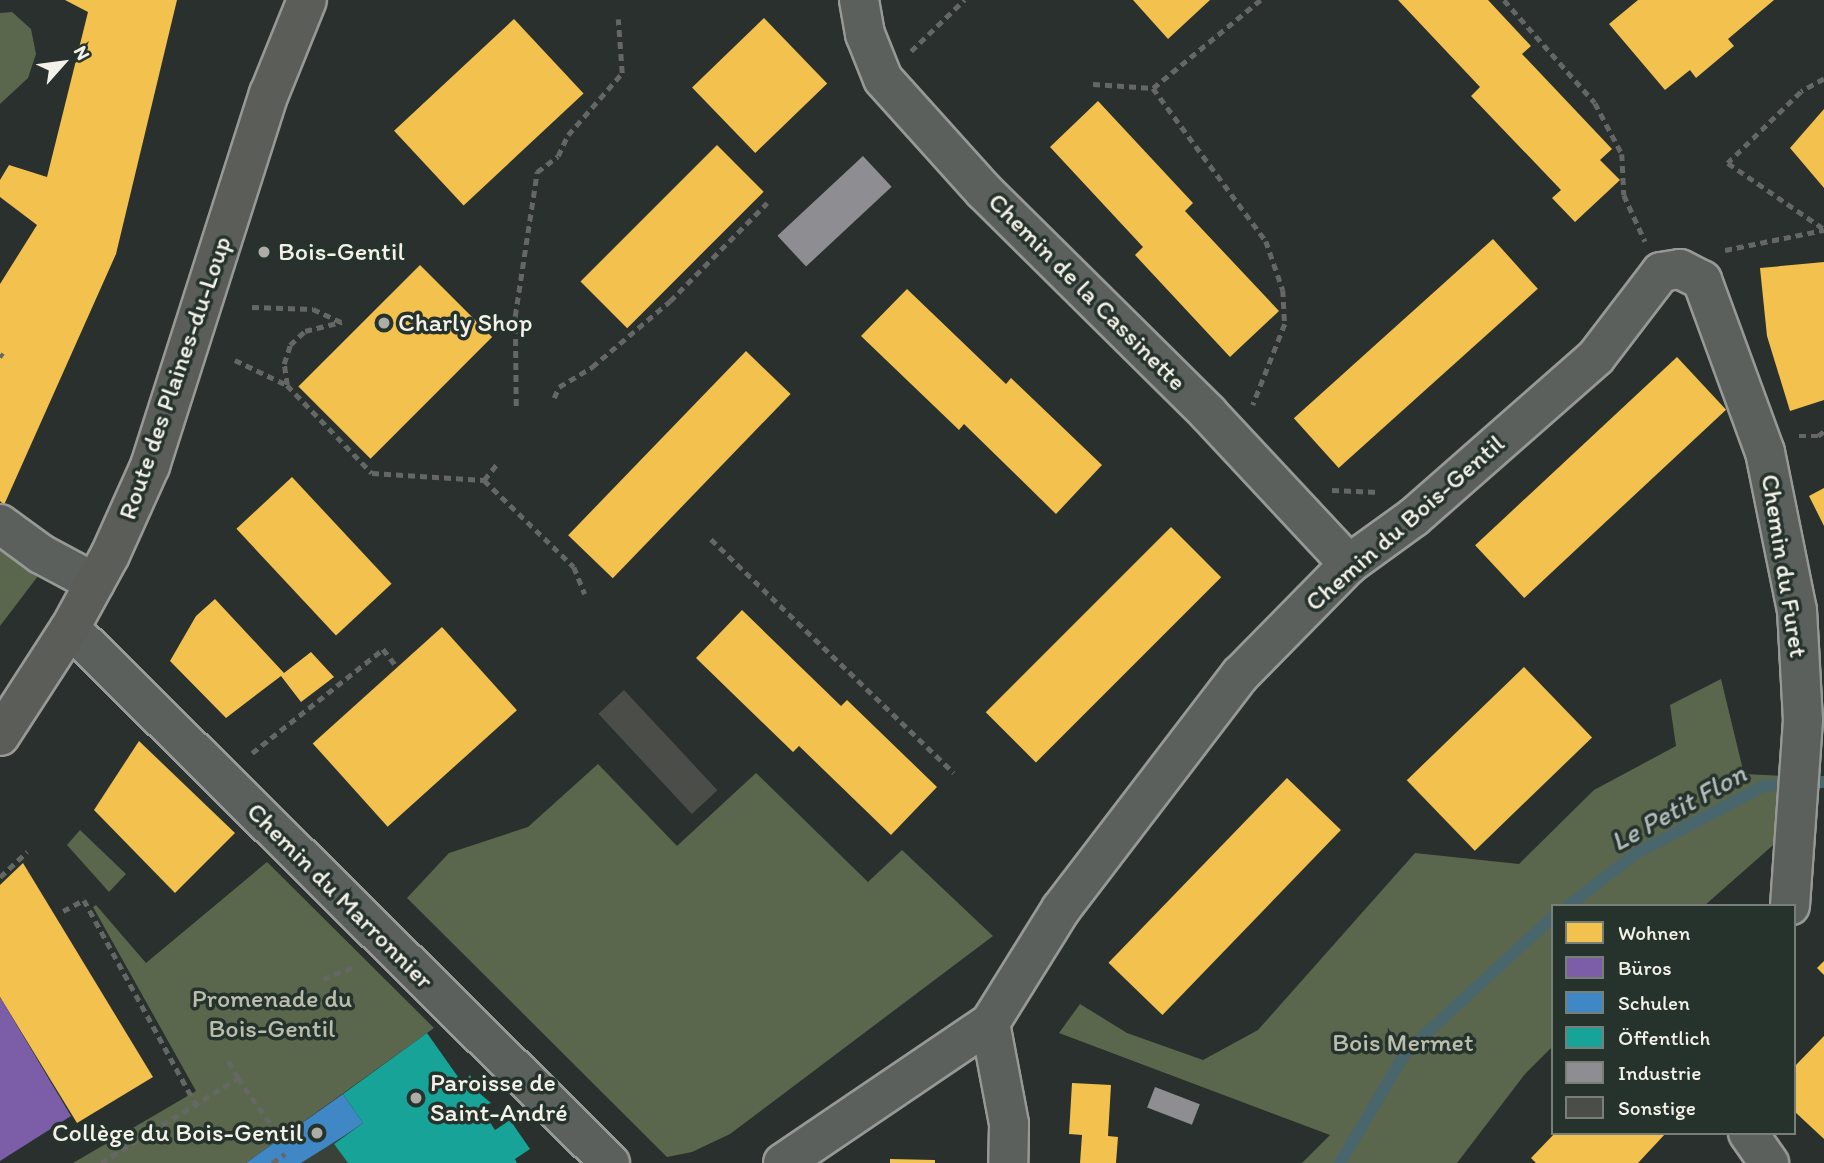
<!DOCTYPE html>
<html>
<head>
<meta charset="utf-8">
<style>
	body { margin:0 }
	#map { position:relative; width:1824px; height:1163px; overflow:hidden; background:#29302d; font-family:Itim,sans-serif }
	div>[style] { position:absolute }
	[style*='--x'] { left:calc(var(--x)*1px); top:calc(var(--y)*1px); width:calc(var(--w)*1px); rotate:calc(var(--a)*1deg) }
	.built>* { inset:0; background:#394138 }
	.green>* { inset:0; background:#5b674c }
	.homes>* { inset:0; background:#f2c14e; transform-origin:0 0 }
	.offices>* { inset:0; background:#7b5ea7 }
	.schools>* { inset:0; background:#3f88c5 }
	.public>* { inset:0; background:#17a398 }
	.industry>* { inset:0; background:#8d8d92; transform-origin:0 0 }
	.stream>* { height:12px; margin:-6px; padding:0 6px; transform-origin:6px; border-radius:6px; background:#4a666d }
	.building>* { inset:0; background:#4b4d48; transform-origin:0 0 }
	.path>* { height:4.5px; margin-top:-2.25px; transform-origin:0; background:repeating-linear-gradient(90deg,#646764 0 7px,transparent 0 12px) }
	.roads { filter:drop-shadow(2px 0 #969996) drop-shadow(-2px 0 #969996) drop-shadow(0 2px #969996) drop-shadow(0 -2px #969996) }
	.minor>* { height:38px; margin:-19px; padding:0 19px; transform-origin:19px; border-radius:19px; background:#5c605c }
	.major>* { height:38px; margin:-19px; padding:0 19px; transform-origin:19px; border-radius:19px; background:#5b5d58 }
	.dots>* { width:19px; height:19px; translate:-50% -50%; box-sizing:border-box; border:4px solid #26332d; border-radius:50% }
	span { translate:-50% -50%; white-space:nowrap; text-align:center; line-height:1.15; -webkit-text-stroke:7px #26332d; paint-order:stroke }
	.poi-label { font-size:26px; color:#f4f1e8 }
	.left { translate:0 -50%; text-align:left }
	.right { translate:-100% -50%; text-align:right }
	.street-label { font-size:26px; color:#f4f1e8 }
	.park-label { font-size:26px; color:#babdac }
	.water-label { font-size:28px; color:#b1bbb9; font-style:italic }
	.legend { position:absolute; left:1551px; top:904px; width:245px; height:231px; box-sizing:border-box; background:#26332d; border:2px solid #787f78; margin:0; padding:9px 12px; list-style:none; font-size:21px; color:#f4f1e8 }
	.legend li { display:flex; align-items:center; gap:14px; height:35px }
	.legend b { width:35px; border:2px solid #787f78 }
	.north { position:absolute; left:28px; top:28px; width:70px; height:70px; -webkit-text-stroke:5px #26332d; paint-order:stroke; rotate:62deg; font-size:19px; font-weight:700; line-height:28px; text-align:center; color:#f4f1e8 }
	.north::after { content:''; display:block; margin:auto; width:24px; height:32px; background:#f4f1e8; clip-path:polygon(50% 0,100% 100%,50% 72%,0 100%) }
</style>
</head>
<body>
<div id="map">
	<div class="built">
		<i style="clip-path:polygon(327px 1106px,347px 1134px,334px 1144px,348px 1163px,246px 1163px)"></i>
	</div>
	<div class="green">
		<i style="clip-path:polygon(12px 12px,31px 29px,36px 54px,28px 78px,0 104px,0 13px)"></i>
		<i style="clip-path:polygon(0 544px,38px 576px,0 626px)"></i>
		<i style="clip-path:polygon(1721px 679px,1744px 774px,1786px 776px,1781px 838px,1704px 906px,1553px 906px,1553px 1046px,1525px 1074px,1457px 1163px,1302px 1163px,1330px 1135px,1059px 1033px,1080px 1004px,1127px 1033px,1203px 1060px,1258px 1030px,1415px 853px,1519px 864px,1594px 790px,1676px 746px,1670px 705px)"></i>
		<i style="clip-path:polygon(598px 764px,677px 846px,756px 773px,868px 882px,902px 850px,993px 936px,730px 1134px,692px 1152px,667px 1157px,407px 898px,449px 853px,528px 827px)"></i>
		<i style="clip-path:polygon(80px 830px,126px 874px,109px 892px,67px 845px)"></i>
		<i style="clip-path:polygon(267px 862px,434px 1028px,246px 1163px,73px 1163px,196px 1091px,93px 907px,96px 905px,146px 963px)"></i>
	</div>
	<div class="homes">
		<i style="clip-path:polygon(65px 0,177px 0,116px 254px,4px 505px,0 501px,0 284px,37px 225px,0 197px,0 180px,9px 165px,47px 177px,88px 12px)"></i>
		<i style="clip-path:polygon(1133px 0,1210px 0,1168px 39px)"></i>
		<i style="clip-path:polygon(1398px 0,1488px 0,1531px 46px,1522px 54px,1612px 149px,1600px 160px,1620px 180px,1575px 222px,1552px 198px,1561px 190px,1471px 96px,1480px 87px)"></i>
		<i style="clip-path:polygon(1638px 0,1774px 0,1728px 39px,1734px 46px,1696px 78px,1690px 70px,1665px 90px,1609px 24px)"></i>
		<i style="left:764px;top:18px;width:91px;height:100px;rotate:46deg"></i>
		<i style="left:514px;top:19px;width:102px;height:164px;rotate:47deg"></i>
		<i style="clip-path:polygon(1098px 101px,1193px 203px,1185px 211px,1279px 311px,1230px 357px,1135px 255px,1143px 247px,1050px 147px)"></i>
		<i style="clip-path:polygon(1824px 109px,1824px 188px,1790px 148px)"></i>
		<i style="left:717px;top:145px;width:66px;height:193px;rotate:45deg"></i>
		<i style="left:1493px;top:239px;width:67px;height:268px;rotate:48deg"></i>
		<i style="clip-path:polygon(1824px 262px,1824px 400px,1790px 411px,1767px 336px,1760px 268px)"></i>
		<i style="left:420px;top:265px;width:102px;height:172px;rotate:45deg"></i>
		<i style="clip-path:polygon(907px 289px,1006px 384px,1011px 378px,1102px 465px,1056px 514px,964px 424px,959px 430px,861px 336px)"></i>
		<i style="left:746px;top:351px;width:62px;height:256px;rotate:44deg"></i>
		<i style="left:1677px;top:357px;width:72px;height:276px;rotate:47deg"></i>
		<i style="left:292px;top:477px;width:146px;height:76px;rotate:47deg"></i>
		<i style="clip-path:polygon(1824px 488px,1824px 526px,1809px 496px)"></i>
		<i style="left:1171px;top:527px;width:71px;height:262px;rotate:45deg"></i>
		<i style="clip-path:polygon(215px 599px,284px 673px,311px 652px,334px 677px,301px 702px,281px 676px,226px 718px,170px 661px,196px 616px)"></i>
		<i style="clip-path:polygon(742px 610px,841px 706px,847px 700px,937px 787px,891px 835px,799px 746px,793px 752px,696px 658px)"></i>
		<i style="left:442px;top:627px;width:112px;height:174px;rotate:48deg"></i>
		<i style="left:1524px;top:667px;width:98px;height:163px;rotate:46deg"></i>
		<i style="clip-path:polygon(139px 741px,235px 833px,175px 893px,94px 810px)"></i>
		<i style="left:1287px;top:778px;width:75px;height:257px;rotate:44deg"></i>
		<i style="clip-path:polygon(23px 863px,153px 1077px,77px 1123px,0 997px,0 885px)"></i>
		<i style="clip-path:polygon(1824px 961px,1824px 975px,1817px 968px)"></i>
		<i style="clip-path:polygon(1824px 1036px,1824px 1139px,1794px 1111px,1794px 1067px)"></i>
		<i style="clip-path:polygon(1072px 1083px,1111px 1085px,1108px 1136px,1118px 1137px,1116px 1163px,1080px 1163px,1082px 1135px,1069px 1134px)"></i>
		<i style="clip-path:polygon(1555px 1133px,1666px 1133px,1638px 1163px,1536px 1163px,1531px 1158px)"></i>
		<i style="clip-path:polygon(890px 1159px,935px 1160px,935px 1163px,890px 1163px)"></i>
	</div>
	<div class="offices">
		<i style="clip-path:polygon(0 997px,71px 1116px,0 1161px)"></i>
	</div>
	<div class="schools">
		<i style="clip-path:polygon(343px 1094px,363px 1123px,347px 1134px,301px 1163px,246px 1163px)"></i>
	</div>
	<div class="public">
		<i style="clip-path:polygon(427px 1033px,463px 1084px,470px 1075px,478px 1092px,491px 1103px,480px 1107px,495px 1130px,510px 1120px,530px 1149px,515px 1159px,517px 1163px,348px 1163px,334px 1144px,363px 1123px,343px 1094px)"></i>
	</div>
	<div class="industry">
		<i style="left:863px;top:156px;width:42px;height:117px;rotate:47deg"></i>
		<i style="left:1155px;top:1087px;width:48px;height:22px;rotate:21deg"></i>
	</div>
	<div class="stream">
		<i style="--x:1568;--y:906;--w:85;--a:-37.8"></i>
		<i style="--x:1635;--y:854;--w:146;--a:-27.8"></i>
		<i style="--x:1764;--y:786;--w:60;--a:-3.8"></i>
		<i style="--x:1340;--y:1163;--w:129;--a:-59.3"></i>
		<i style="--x:1406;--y:1052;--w:200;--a:-42.6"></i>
	</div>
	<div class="building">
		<i style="left:624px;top:690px;width:137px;height:35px;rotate:47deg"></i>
	</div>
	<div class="path">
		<i style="--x:1504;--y:0;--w:137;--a:48.5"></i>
		<i style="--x:1595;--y:103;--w:58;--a:62.1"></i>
		<i style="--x:1622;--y:154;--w:41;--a:87.2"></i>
		<i style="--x:1624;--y:195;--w:51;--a:65.5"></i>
		<i style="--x:911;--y:51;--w:74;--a:-43.9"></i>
		<i style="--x:1824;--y:79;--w:26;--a:151"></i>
		<i style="--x:1801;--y:92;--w:102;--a:135.8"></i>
		<i style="--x:1728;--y:163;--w:116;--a:34.5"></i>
		<i style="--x:1093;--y:84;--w:60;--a:3.8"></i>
		<i style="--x:1153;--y:88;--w:190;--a:53.6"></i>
		<i style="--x:1266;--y:241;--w:52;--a:70.9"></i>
		<i style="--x:1283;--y:290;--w:34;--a:87"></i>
		<i style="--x:1285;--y:324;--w:87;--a:111.6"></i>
		<i style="--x:1153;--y:88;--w:139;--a:-39.4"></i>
		<i style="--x:1725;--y:250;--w:101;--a:-11.4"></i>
		<i style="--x:252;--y:307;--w:61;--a:1.9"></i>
		<i style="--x:313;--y:309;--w:31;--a:25"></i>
		<i style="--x:0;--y:354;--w:4;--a:34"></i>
		<i style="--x:235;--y:360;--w:58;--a:25.7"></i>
		<i style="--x:287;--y:385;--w:122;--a:46"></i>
		<i style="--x:372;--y:473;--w:112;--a:3.6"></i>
		<i style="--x:484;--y:480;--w:21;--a:-51"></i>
		<i style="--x:287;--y:385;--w:21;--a:-98"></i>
		<i style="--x:284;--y:364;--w:20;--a:-72"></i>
		<i style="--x:290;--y:345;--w:21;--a:-43"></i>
		<i style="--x:305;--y:331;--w:38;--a:-14"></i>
		<i style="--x:554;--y:398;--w:12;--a:-66"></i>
		<i style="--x:559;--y:387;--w:39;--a:-31"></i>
		<i style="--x:592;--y:367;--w:102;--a:-40.2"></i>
		<i style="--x:670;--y:301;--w:138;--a:-45.3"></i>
		<i style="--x:516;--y:406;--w:90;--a:-90.6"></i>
		<i style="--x:515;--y:316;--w:146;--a:-81.3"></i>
		<i style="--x:537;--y:172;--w:26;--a:-37"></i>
		<i style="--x:558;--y:156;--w:23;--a:-65"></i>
		<i style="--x:568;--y:135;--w:82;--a:-48.9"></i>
		<i style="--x:622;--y:73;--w:54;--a:-94.2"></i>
		<i style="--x:1799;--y:436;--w:19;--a:0"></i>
		<i style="--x:1818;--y:436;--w:8;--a:-40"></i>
		<i style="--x:484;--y:480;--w:125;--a:44"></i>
		<i style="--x:574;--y:567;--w:29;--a:68"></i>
		<i style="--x:1332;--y:490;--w:47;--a:2.4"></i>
		<i style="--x:711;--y:539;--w:337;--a:43.9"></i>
		<i style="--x:252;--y:753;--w:167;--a:-38.4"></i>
		<i style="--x:383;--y:649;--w:23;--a:52"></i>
		<i style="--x:0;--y:877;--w:37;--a:-43"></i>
		<i style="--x:63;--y:911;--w:24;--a:-28"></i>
		<i style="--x:84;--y:900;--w:231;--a:61.3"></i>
		<i style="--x:323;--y:979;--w:35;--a:-22"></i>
		<i style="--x:238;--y:1078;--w:74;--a:54.4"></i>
		<i style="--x:101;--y:1163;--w:161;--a:-31.8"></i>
		<i style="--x:238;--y:1078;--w:21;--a:-121"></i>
		<i style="--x:272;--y:1163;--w:16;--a:-35"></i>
	</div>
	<div class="roads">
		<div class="minor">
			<i style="--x:859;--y:0;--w:35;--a:80"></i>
			<i style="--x:865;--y:34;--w:48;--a:68.2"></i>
			<i style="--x:883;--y:79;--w:151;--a:48"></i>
			<i style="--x:984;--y:191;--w:315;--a:44.7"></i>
			<i style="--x:1208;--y:413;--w:207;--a:47"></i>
			<i style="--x:0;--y:524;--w:51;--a:36.2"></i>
			<i style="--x:41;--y:554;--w:61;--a:28.2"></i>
			<i style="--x:70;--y:628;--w:760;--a:44.73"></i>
			<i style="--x:990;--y:1023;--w:103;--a:79.3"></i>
			<i style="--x:1009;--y:1124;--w:39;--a:91"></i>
			<i style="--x:1748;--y:1133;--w:37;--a:55"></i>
			<i style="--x:783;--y:1163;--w:250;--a:-34.1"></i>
			<i style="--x:990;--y:1023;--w:134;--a:-58.1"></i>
			<i style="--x:1061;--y:909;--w:295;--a:-52.6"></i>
			<i style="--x:1240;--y:675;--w:156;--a:-45.5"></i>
			<i style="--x:1349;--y:564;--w:80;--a:-35.9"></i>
			<i style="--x:1414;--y:517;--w:242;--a:-41.3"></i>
			<i style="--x:1596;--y:357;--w:107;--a:-52.6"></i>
			<i style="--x:1661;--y:272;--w:19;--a:-9"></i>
			<i style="--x:1680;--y:269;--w:25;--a:27"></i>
			<i style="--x:1702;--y:280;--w:183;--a:69.9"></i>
			<i style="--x:1765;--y:452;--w:161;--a:78.6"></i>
			<i style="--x:1797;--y:610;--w:110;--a:86.9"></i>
			<i style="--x:1803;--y:720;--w:186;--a:94"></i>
		</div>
		<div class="major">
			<i style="--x:0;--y:736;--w:129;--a:-57.1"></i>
			<i style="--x:70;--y:628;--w:83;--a:-61.3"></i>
			<i style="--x:110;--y:555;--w:98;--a:-65.8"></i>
			<i style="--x:150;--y:466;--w:391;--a:-72.3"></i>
			<i style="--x:269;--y:94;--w:101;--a:-68"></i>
		</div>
	</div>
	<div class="dots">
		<i style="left:264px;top:252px;background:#adada7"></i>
		<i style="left:384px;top:323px;background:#adada7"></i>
		<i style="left:416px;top:1098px;background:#adada7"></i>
		<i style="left:317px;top:1133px;background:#adada7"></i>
	</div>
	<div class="poi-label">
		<span class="left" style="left:278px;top:252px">Bois-Gentil</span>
		<span class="left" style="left:398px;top:323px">Charly Shop</span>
		<span class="left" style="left:430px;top:1098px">Paroisse de<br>Saint-André</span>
		<span class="right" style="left:303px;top:1133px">Collège du Bois-Gentil</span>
	</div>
	<div class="street-label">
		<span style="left:1087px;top:292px;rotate:45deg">Chemin de la Cassinette</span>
		<span style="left:175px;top:378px;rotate:-71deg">Route des Plaines-du-Loup</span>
		<span style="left:1405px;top:523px;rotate:-41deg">Chemin du Bois-Gentil</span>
		<span style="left:1784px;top:566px;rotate:81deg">Chemin du Furet</span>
		<span style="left:340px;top:896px;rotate:45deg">Chemin du Marronnier</span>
	</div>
	<div class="park-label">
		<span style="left:272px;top:1014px">Promenade du<br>Bois-Gentil</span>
		<span style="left:1403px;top:1043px">Bois Mermet</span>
	</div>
	<div class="water-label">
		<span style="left:1678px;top:807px;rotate:-29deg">Le Petit Flon</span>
	</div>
	<ul class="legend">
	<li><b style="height:19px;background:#f2c14e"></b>Wohnen</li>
	<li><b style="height:19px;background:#7b5ea7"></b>Büros</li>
	<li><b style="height:19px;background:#3f88c5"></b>Schulen</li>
	<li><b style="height:19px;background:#17a398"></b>Öffentlich</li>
	<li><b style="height:19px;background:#8d8d92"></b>Industrie</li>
	<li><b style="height:19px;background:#4b4d48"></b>Sonstige</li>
	</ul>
	<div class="north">N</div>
</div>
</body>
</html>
